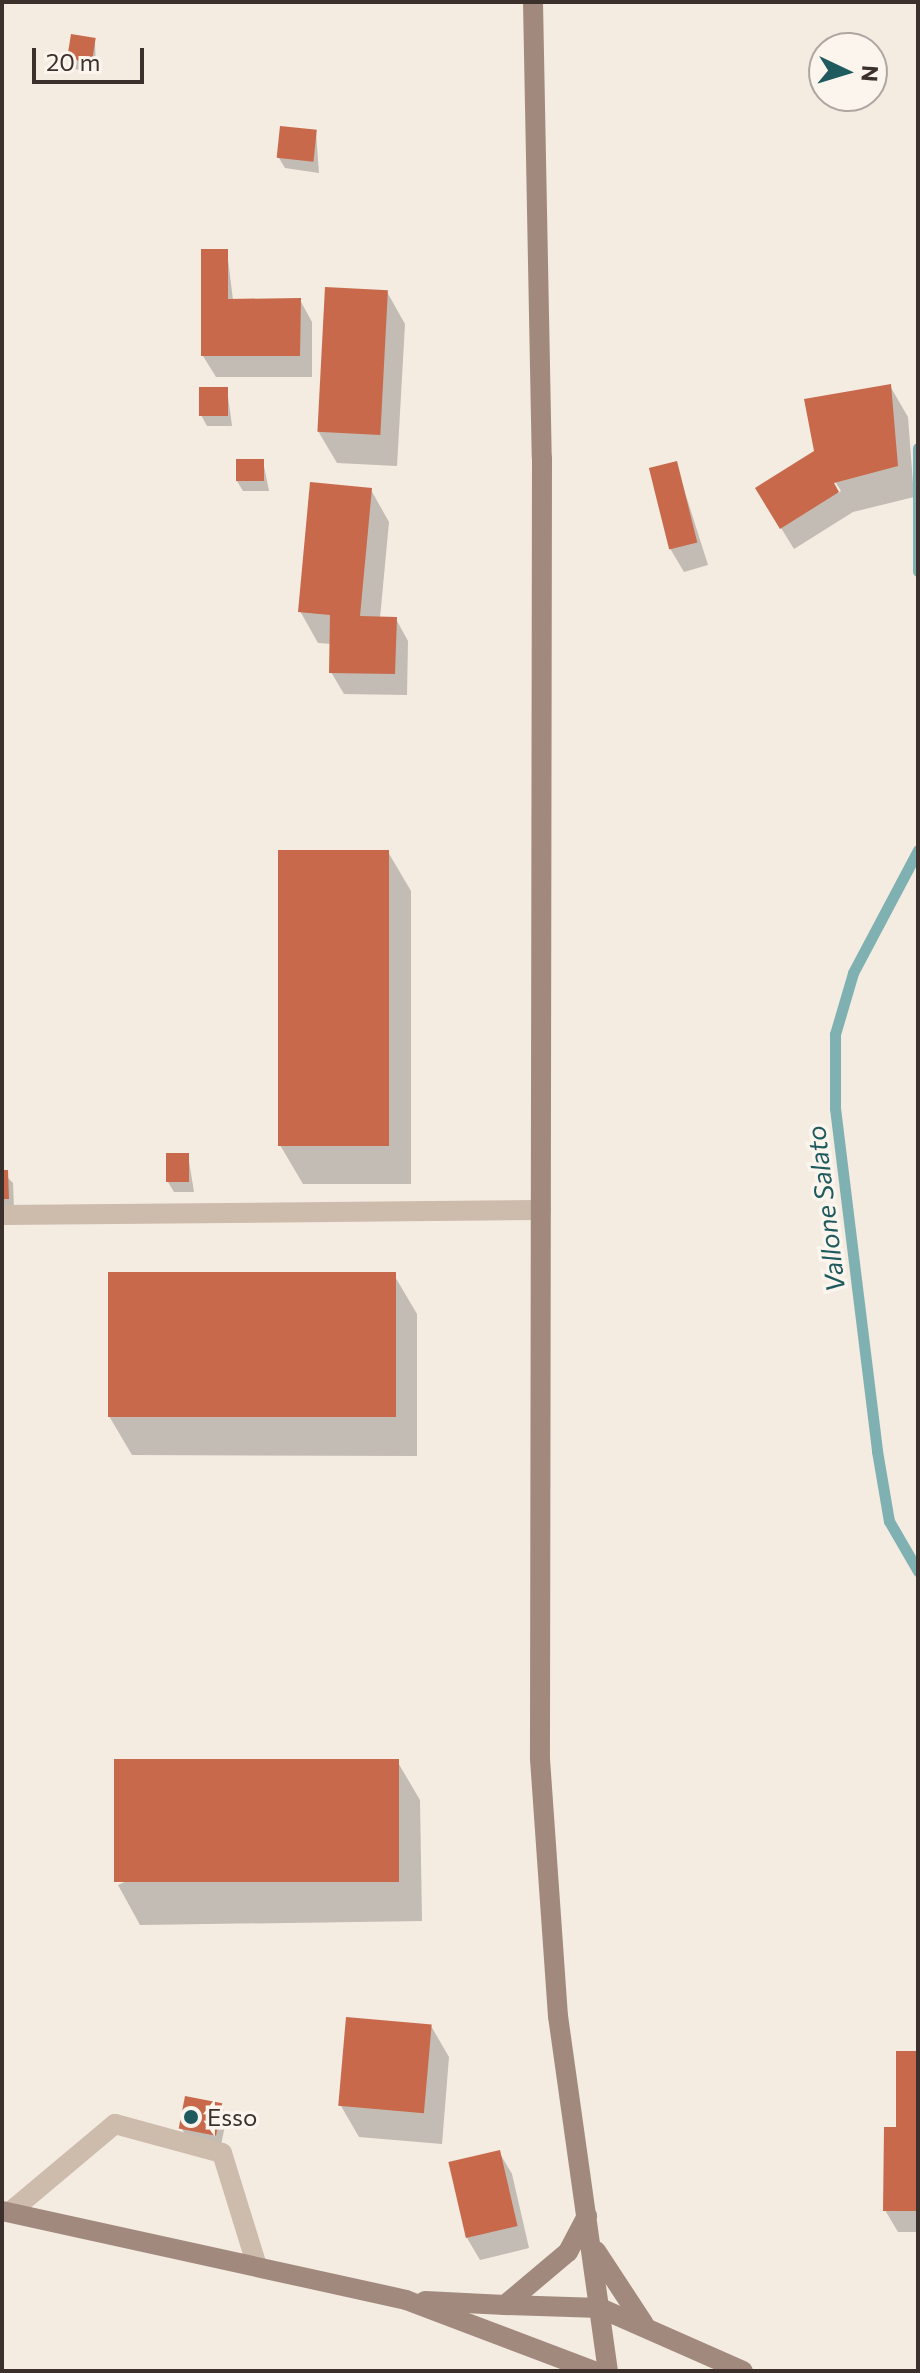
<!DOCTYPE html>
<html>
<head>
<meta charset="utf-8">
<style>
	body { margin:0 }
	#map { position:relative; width:920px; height:2373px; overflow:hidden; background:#f4ebe1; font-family:Commissioner,sans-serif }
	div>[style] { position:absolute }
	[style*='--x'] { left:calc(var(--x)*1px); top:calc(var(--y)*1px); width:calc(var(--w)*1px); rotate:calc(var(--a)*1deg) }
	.shadow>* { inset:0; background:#0003 }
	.stream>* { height:11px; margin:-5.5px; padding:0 5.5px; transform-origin:5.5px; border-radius:5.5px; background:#7fb0b2 }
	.building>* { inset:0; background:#c8694b; transform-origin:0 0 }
	.lane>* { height:20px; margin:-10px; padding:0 10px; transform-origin:10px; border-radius:10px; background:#cdbbac }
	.secondary>* { height:20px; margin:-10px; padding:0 10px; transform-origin:10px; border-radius:10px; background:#a18a7d }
	.dots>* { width:22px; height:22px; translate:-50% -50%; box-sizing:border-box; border:4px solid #fbf5ee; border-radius:50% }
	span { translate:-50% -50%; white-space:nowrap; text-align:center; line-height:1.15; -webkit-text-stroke:7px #fbf5ee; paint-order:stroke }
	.poi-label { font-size:24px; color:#3b302b }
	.left { translate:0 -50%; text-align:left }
	.water-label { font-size:26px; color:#1f5a5e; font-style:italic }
	.frame { position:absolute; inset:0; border:4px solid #3b302b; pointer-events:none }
	.north { position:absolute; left:808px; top:32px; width:80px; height:80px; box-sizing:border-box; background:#fbf5ee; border:2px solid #aea6a0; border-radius:50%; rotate:94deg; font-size:22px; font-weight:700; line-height:32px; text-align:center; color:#3b302b }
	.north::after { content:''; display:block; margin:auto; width:28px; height:36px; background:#1f5a5e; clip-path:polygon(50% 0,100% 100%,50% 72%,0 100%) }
	.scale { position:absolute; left:32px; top:48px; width:112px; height:36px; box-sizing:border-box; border:4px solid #3b302b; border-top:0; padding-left:10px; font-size:24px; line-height:28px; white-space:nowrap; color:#3b302b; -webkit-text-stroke:6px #fbf5ee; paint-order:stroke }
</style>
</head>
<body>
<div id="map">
	<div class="shadow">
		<i style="clip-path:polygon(95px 40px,96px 73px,75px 69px,69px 58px)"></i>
		<i style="clip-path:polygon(316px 132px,319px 173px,285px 168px,279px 158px)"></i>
		<i style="clip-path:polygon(227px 251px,233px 300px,300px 300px,312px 322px,312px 377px,216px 377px,203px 356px)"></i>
		<i style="clip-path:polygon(387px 292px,405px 324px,397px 466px,337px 463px,318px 431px)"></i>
		<i style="clip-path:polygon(evenodd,890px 386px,908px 417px,914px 497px,853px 512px,794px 549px,770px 510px,890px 386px,830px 473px,841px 491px,838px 493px,830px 481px,830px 473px)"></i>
		<i style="clip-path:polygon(227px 389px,232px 426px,207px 426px,201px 415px)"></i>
		<i style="clip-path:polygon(263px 461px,269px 491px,243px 491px,237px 481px)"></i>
		<i style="clip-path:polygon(676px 464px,708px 565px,684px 572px,671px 550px)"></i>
		<i style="clip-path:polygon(371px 490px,389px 522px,380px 618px,396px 619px,408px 641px,407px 695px,344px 694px,331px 672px,332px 644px,318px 643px,300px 611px)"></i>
		<i style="clip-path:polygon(388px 852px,411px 891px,411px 1184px,303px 1184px,280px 1145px)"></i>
		<i style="clip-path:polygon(188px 1155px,194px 1192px,174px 1192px,168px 1182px)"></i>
		<i style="clip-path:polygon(2px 1172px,13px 1183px,14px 1209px,2px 1209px)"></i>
		<i style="clip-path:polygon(394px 1275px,417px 1314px,417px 1456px,132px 1455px,109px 1416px)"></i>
		<i style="clip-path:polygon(397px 1761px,420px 1800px,422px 1921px,140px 1925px,118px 1885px)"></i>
		<i style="clip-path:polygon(431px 2026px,449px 2057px,442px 2144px,359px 2137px,341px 2106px)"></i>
		<i style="clip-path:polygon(918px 2053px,918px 2232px,898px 2232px,885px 2210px)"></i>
		<i style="clip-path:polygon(221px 2105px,227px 2116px,221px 2145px,187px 2138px,181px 2127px)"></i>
		<i style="clip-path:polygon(499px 2152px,512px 2174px,529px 2248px,480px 2260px,467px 2238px)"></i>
	</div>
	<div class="stream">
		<i style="--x:918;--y:448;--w:123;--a:90"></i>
		<i style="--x:918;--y:850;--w:139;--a:117.9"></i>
		<i style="--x:853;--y:973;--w:64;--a:106.4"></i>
		<i style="--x:835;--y:1034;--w:74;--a:90"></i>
		<i style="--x:835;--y:1108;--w:346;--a:83"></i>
		<i style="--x:877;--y:1451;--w:71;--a:80.3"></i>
		<i style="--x:889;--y:1521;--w:58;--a:59.9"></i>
	</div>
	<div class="building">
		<i style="left:71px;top:34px;width:25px;height:25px;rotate:9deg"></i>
		<i style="left:280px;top:126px;width:37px;height:32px;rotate:6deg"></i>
		<i style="clip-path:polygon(201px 249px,228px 249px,228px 299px,301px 298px,300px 356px,201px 356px)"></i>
		<i style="left:325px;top:287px;width:63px;height:145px;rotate:3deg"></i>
		<i style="clip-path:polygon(891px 384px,898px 466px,834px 483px,839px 492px,780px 529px,755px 488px,814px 451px,804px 399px)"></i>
		<i style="left:199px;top:387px;width:29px;height:29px"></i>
		<i style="left:264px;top:459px;width:22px;height:28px;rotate:90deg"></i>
		<i style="left:677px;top:461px;width:84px;height:29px;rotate:76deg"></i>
		<i style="clip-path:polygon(310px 482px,372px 488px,360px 616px,397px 617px,395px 674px,329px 673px,330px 615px,298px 612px)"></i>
		<i style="left:278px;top:850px;width:111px;height:296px"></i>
		<i style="left:166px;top:1153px;width:23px;height:29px"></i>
		<i style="clip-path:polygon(2px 1170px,8px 1170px,9px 1199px,2px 1199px)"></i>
		<i style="left:108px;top:1272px;width:288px;height:145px"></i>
		<i style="left:399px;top:1759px;width:123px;height:285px;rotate:90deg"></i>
		<i style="left:346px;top:2017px;width:86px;height:89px;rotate:5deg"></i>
		<i style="clip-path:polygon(896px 2051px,918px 2051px,918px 2211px,883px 2211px,884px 2127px,896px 2127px)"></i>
		<i style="left:185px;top:2096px;width:38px;height:33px;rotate:11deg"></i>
		<i style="left:500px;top:2150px;width:78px;height:53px;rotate:77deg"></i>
	</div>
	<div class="lane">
		<i style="--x:2;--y:1215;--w:539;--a:-0.53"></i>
		<i style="--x:10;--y:2212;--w:137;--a:-40"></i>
		<i style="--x:115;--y:2124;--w:111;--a:15.2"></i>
		<i style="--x:222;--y:2153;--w:118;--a:72.8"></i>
	</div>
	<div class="secondary">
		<i style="--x:533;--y:2;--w:456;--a:88.9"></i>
		<i style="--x:542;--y:458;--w:1301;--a:90.09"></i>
		<i style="--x:540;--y:1759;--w:258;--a:86"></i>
		<i style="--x:558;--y:2016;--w:359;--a:82"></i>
		<i style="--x:2;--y:2211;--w:414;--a:12.4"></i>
		<i style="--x:406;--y:2300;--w:201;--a:20.7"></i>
		<i style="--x:596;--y:2251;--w:87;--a:56.7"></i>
		<i style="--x:425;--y:2301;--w:80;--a:2.9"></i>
		<i style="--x:505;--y:2305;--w:82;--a:-40.1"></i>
		<i style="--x:568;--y:2252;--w:41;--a:-62.2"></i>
		<i style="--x:505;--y:2305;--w:95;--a:1.8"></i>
		<i style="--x:600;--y:2308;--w:156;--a:23.8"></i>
	</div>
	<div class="dots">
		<i style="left:191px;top:2117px;background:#1f5a5e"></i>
	</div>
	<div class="poi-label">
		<span class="left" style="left:207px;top:2117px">Esso</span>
	</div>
	<div class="water-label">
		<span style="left:825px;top:1209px;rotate:-97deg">Vallone Salato</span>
	</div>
	<div class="frame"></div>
	<div class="north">N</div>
	<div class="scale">20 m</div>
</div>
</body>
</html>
